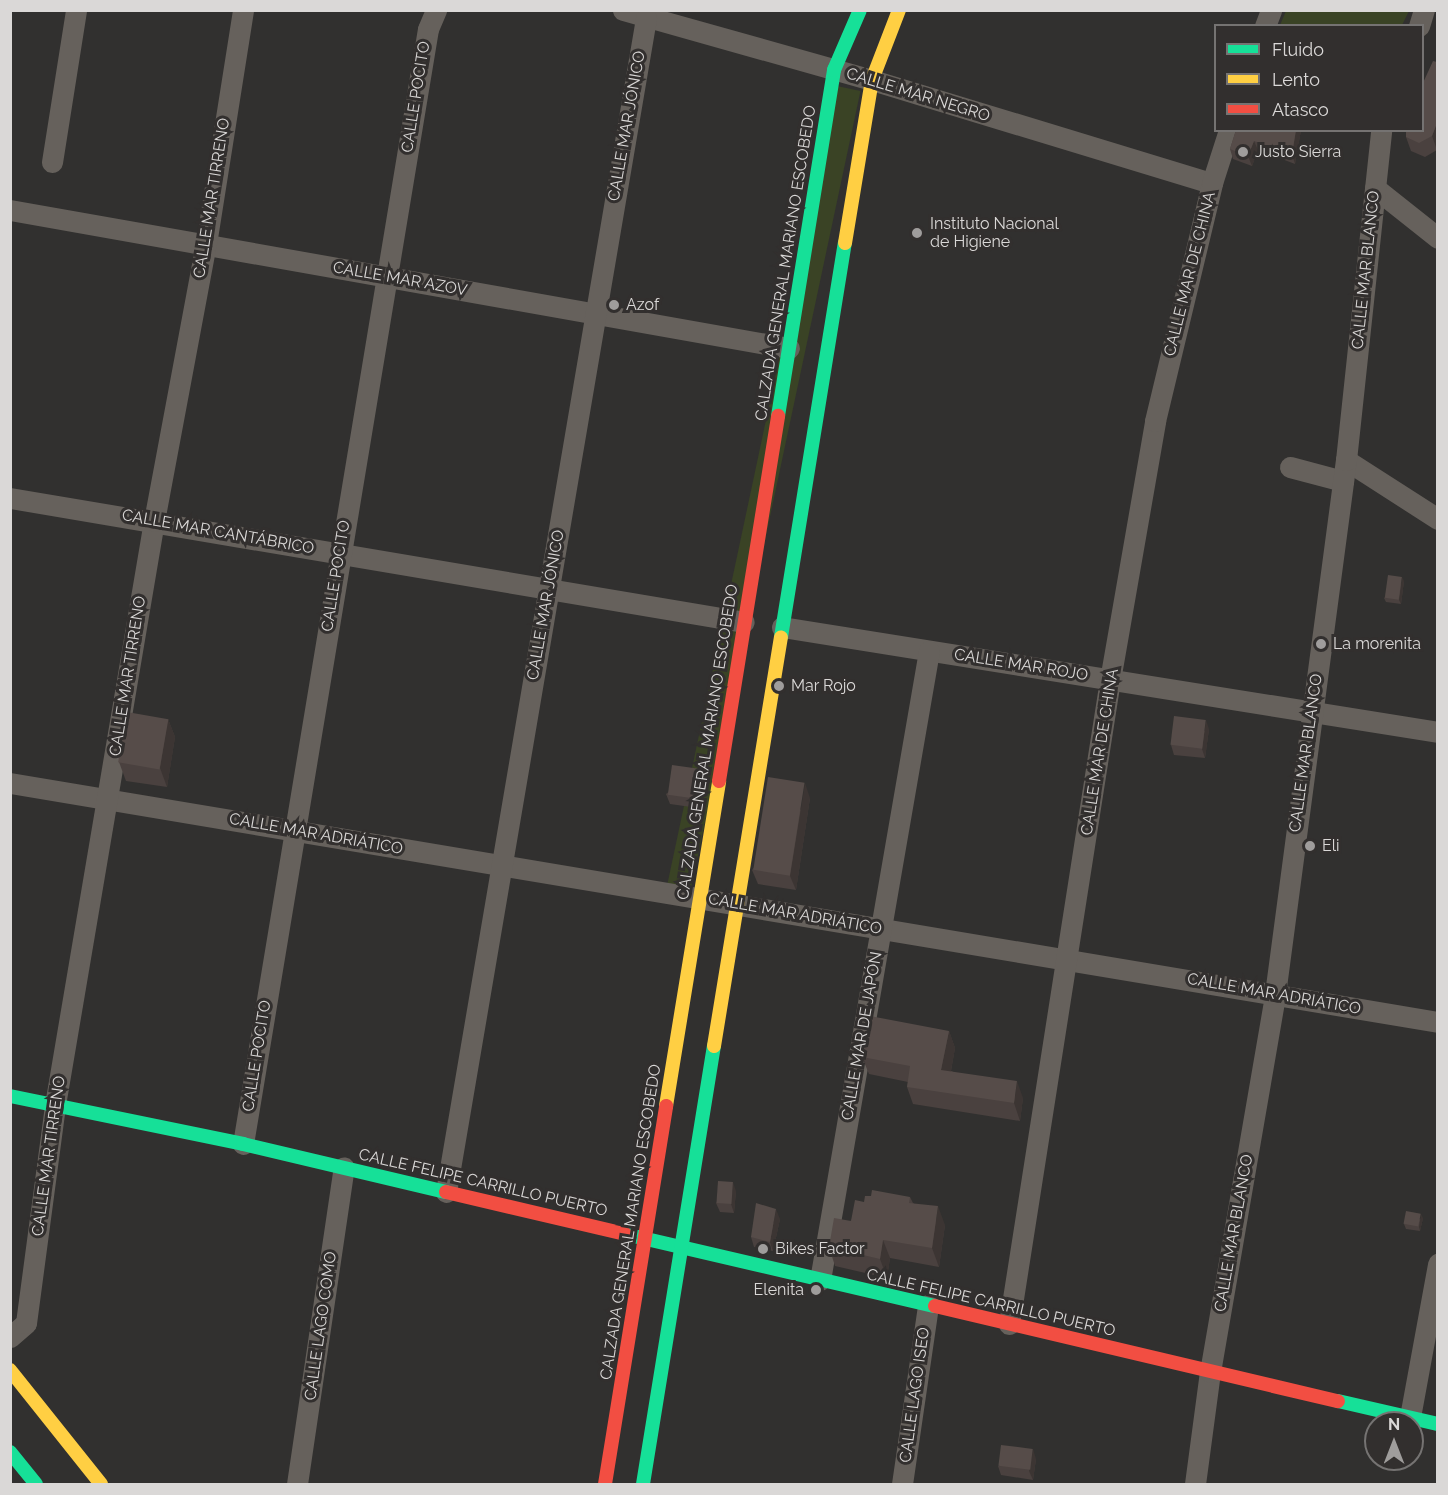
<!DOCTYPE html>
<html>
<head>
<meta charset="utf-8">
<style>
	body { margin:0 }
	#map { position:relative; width:1448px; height:1495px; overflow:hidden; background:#31302f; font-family:Raleway,sans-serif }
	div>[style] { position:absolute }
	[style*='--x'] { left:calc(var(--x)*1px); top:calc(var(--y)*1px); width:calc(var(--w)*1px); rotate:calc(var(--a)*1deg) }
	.green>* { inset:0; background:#3a4325; transform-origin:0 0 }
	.street>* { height:21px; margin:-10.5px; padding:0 10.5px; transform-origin:10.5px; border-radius:10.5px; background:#66615c }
	.fast>* { height:14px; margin:-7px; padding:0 7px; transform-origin:7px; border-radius:7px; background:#16e098 }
	.slow>* { height:14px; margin:-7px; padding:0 7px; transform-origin:7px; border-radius:7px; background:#ffcf43 }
	.jam>* { height:14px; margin:-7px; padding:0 7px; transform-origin:7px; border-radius:7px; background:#f24e42 }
	.wall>* { inset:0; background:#4a413f }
	.shaded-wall>* { inset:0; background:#3c3533 }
	.building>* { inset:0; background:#564c49; transform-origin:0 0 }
	.dots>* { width:16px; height:16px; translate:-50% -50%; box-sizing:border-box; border:3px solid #322f2e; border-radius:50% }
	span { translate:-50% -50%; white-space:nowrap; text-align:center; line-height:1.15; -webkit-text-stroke:6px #322f2e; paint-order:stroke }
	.street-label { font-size:16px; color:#dad8d7 }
	.poi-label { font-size:16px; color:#dad8d7 }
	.left { translate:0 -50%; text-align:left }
	.right { translate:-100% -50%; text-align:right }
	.frame { position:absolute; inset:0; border:12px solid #dad8d7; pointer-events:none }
	.legend { position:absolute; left:1214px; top:24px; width:210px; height:108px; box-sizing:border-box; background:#322f2e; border:2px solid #757372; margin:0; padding:8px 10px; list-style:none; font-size:18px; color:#dad8d7 }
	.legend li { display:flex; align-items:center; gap:12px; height:30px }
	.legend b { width:30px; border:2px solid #757372 }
	.north { position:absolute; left:1364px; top:1411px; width:60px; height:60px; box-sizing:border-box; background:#322f2e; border:2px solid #757372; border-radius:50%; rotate:0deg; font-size:16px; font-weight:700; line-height:24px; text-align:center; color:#dad8d7 }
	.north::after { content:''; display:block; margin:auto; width:21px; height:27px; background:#9f9d9c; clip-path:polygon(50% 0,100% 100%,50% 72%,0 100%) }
</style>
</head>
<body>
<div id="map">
	<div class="green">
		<i style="clip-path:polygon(1286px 11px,1286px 10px,1409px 11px,1402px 25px,1280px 25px)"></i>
		<i style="left:837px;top:86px;width:24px;height:817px;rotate:12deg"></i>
	</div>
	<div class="street">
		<i style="--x:623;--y:10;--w:259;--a:15.7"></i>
		<i style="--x:872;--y:80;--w:355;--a:16.9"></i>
		<i style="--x:1265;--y:26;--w:17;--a:-69"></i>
		<i style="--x:1419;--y:26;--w:17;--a:-73"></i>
		<i style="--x:52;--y:162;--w:154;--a:-81"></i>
		<i style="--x:1375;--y:188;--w:80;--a:38.4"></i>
		<i style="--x:10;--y:210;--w:791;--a:10.05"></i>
		<i style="--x:1346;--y:460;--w:109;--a:32.7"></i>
		<i style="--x:1290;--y:467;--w:55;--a:14.8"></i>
		<i style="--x:10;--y:498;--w:744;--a:9.59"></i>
		<i style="--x:782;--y:627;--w:664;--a:9.09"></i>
		<i style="--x:10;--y:783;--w:1448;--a:9.5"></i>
		<i style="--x:243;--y:1144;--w:1130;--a:-80.58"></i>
		<i style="--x:428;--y:29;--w:21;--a:-67"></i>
		<i style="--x:446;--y:1192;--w:1191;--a:-80.33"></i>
		<i style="--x:820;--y:1280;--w:638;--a:-80.17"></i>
		<i style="--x:1009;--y:1324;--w:652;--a:-81.09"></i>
		<i style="--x:1110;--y:680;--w:263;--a:-80.1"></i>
		<i style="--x:1155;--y:421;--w:245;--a:-76.5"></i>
		<i style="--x:1212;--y:183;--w:56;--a:-72.2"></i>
		<i style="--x:10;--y:1337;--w:21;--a:-41"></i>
		<i style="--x:26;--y:1323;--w:220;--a:-82.4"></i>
		<i style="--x:55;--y:1105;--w:592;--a:-80.38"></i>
		<i style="--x:154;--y:521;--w:282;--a:-79.4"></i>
		<i style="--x:206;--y:244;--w:237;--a:-81"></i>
		<i style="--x:1410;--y:1417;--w:156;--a:-79.6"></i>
		<i style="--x:297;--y:1484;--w:320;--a:-81.6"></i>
		<i style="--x:902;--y:1484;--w:181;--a:-81.7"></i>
		<i style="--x:1195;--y:1484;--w:113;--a:-82.4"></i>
		<i style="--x:1210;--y:1372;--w:384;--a:-80.2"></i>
		<i style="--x:1275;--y:994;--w:539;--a:-82.43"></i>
		<i style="--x:1346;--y:460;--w:332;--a:-83.9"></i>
	</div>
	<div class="fast">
		<i style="--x:778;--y:416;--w:351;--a:-80.8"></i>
		<i style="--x:834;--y:70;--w:65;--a:-66.6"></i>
		<i style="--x:781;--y:637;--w:399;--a:-80.8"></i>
		<i style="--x:10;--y:1096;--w:238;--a:11.6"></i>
		<i style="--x:243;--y:1144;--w:209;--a:13.3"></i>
		<i style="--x:625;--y:1234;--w:318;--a:13.1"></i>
		<i style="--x:1338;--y:1401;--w:103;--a:13"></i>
		<i style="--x:10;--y:1452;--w:41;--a:50.9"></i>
		<i style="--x:643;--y:1484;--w:444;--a:-80.8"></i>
	</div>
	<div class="slow">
		<i style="--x:845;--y:243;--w:165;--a:-80.6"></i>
		<i style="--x:872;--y:80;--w:75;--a:-68.9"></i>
		<i style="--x:714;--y:1046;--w:414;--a:-80.7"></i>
		<i style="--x:666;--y:1106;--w:329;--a:-80.7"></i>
		<i style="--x:10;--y:1370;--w:146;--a:51.4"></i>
	</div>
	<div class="jam">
		<i style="--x:719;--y:781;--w:370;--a:-80.8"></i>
		<i style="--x:446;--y:1192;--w:184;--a:13.2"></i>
		<i style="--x:935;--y:1306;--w:414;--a:13.3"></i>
		<i style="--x:605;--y:1484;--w:383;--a:-80.8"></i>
	</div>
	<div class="wall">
		<i style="clip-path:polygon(1437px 62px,1437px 150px,1425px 157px,1411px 151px,1406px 137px)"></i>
		<i style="clip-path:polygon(1236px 130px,1301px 130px,1295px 164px,1258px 150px,1252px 166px,1233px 159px,1230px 149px)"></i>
		<i style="clip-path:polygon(1404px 581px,1401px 604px,1386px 602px,1384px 598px)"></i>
		<i style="clip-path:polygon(168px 719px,175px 737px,167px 787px,126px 781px,119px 762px)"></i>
		<i style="clip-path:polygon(1209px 729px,1205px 758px,1174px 755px,1171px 745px)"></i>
		<i style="clip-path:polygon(699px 769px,703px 778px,698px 808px,670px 804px,666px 794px)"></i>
		<i style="clip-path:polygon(810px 798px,796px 890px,758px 884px,752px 870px)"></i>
		<i style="clip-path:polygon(949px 1031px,955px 1048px,951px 1071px,1023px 1098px,1020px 1121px,913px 1104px,907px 1087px,908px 1082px,869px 1074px,862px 1057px)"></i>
		<i style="clip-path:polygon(736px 1191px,734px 1213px,720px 1212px,716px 1203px)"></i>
		<i style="clip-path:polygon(871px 1196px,910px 1197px,913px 1203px,945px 1225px,939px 1267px,890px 1258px,887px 1278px,835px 1266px,829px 1247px)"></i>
		<i style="clip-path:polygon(1423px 1218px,1420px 1231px,1406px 1229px,1404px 1224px)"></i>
		<i style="clip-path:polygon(780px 1219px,773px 1251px,754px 1247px,751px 1237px)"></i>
		<i style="clip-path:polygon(1036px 1459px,1033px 1480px,1001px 1475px,998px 1466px)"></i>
	</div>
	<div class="shaded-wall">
		<i style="clip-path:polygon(1437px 123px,1437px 150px,1432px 136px)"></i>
		<i style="clip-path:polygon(1296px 130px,1301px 130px,1295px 164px,1292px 154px)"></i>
		<i style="clip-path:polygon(1254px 141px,1258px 150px,1252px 166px,1248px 156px)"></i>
		<i style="clip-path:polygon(1402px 577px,1404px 581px,1401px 604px,1399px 600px)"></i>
		<i style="clip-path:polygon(168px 719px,175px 737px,167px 787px,160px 768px)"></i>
		<i style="clip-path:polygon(1206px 720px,1209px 729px,1205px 758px,1202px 749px)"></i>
		<i style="clip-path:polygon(699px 769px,703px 778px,698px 808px,694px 799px)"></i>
		<i style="clip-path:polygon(805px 783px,810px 798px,796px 890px,790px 876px)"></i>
		<i style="clip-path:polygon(949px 1031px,955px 1048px,948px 1087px,941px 1070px)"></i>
		<i style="clip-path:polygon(1017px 1081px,1023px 1098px,1020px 1121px,1014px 1103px)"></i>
		<i style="clip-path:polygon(733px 1182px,736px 1191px,734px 1213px,731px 1204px)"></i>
		<i style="clip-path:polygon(938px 1206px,945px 1225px,939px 1267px,932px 1248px)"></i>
		<i style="clip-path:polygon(776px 1209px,780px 1219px,773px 1251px,770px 1242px)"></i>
		<i style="clip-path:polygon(1421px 1214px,1423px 1218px,1420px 1231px,1419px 1227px)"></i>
		<i style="clip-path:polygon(883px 1240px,890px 1258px,887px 1278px,880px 1259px)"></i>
		<i style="clip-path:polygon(1033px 1449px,1036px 1459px,1033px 1480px,1029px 1471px)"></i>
	</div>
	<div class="building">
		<i style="clip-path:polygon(1433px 61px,1437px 62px,1437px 123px,1432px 136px,1419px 143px,1406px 137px,1406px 130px,1422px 130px,1422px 85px)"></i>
		<i style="clip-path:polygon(1236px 130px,1296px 130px,1292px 154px,1254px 141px,1248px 156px,1230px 149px)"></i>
		<i style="left:1388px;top:575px;width:14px;height:23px;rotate:8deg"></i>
		<i style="left:127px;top:712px;width:42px;height:51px;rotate:10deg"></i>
		<i style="left:1174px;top:716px;width:32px;height:29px;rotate:7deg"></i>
		<i style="left:672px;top:765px;width:27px;height:30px;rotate:8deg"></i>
		<i style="left:768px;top:777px;width:37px;height:94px;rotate:9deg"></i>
		<i style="clip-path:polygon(870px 1016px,949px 1031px,941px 1070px,1017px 1081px,1014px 1103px,907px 1087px,910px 1066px,862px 1057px)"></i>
		<i style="left:718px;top:1181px;width:15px;height:22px;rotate:4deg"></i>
		<i style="clip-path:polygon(872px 1190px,910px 1197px,909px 1203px,938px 1206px,932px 1248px,883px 1240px,880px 1259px,829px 1247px,834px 1218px,851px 1221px,855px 1200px,864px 1202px,865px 1196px,871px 1196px)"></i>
		<i style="clip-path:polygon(756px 1203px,776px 1209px,770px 1242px,751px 1237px)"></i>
		<i style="left:1406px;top:1211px;width:15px;height:13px;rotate:11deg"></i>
		<i style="left:1001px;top:1445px;width:32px;height:21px;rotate:7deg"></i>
	</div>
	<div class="dots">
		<i style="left:1243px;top:152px;background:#9f9d9c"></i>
		<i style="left:917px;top:233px;background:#9f9d9c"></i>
		<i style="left:614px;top:305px;background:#9f9d9c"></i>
		<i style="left:1321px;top:644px;background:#9f9d9c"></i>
		<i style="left:779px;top:686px;background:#9f9d9c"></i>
		<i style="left:1310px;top:846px;background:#9f9d9c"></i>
		<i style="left:763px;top:1249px;background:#9f9d9c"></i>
		<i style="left:816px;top:1290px;background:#9f9d9c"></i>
	</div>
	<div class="street-label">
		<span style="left:918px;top:95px;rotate:17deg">CALLE MAR NEGRO</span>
		<span style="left:416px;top:97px;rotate:-81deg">CALLE POCITO</span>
		<span style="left:627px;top:126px;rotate:-80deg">CALLE MAR JÓNICO</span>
		<span style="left:212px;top:198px;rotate:-81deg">CALLE MAR TIRRENO</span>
		<span style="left:786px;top:263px;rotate:-81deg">CALZADA GENERAL MARIANO ESCOBEDO</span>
		<span style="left:1366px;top:270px;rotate:-84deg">CALLE MAR BLANCO</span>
		<span style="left:1190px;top:274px;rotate:-76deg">CALLE MAR DE CHINA</span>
		<span style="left:400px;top:279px;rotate:10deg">CALLE MAR AZOV</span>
		<span style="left:218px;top:532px;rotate:10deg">CALLE MAR CANTÁBRICO</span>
		<span style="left:336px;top:576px;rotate:-81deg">CALLE POCITO</span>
		<span style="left:546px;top:605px;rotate:-80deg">CALLE MAR JÓNICO</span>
		<span style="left:1021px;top:665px;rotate:9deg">CALLE MAR ROJO</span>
		<span style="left:128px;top:676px;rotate:-81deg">CALLE MAR TIRRENO</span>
		<span style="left:708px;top:742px;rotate:-81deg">CALZADA GENERAL MARIANO ESCOBEDO</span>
		<span style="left:1100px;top:752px;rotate:-81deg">CALLE MAR DE CHINA</span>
		<span style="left:1306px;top:753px;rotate:-82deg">CALLE MAR BLANCO</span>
		<span style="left:316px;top:834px;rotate:10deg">CALLE MAR ADRIÁTICO</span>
		<span style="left:795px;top:914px;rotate:10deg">CALLE MAR ADRIÁTICO</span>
		<span style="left:1274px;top:994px;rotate:10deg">CALLE MAR ADRIÁTICO</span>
		<span style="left:862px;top:1036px;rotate:-80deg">CALLE MAR DE JAPÓN</span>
		<span style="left:257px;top:1056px;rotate:-81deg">CALLE POCITO</span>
		<span style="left:49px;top:1156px;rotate:-82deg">CALLE MAR TIRRENO</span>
		<span style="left:483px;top:1183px;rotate:13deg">CALLE FELIPE CARRILLO PUERTO</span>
		<span style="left:631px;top:1222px;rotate:-81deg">CALZADA GENERAL MARIANO ESCOBEDO</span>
		<span style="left:1234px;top:1233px;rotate:-80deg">CALLE MAR BLANCO</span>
		<span style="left:991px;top:1303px;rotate:13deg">CALLE FELIPE CARRILLO PUERTO</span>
		<span style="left:321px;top:1326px;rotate:-82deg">CALLE LAGO COMO</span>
		<span style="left:915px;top:1395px;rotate:-82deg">CALLE LAGO ISEO</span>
	</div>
	<div class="poi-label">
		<span class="left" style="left:1255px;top:152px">Justo Sierra</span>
		<span class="left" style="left:930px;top:233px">Instituto Nacional<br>de Higiene</span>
		<span class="left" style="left:626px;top:305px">Azof</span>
		<span class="left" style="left:1333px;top:644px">La morenita</span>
		<span class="left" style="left:791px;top:686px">Mar Rojo</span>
		<span class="left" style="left:1322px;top:846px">Eli</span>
		<span class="left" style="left:775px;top:1249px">Bikes Factor</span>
		<span class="right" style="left:804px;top:1290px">Elenita</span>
	</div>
	<div class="frame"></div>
	<ul class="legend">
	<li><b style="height:8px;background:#16e098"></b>Fluido</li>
	<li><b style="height:8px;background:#ffcf43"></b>Lento</li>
	<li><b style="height:8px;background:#f24e42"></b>Atasco</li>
	</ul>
	<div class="north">N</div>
</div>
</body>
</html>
